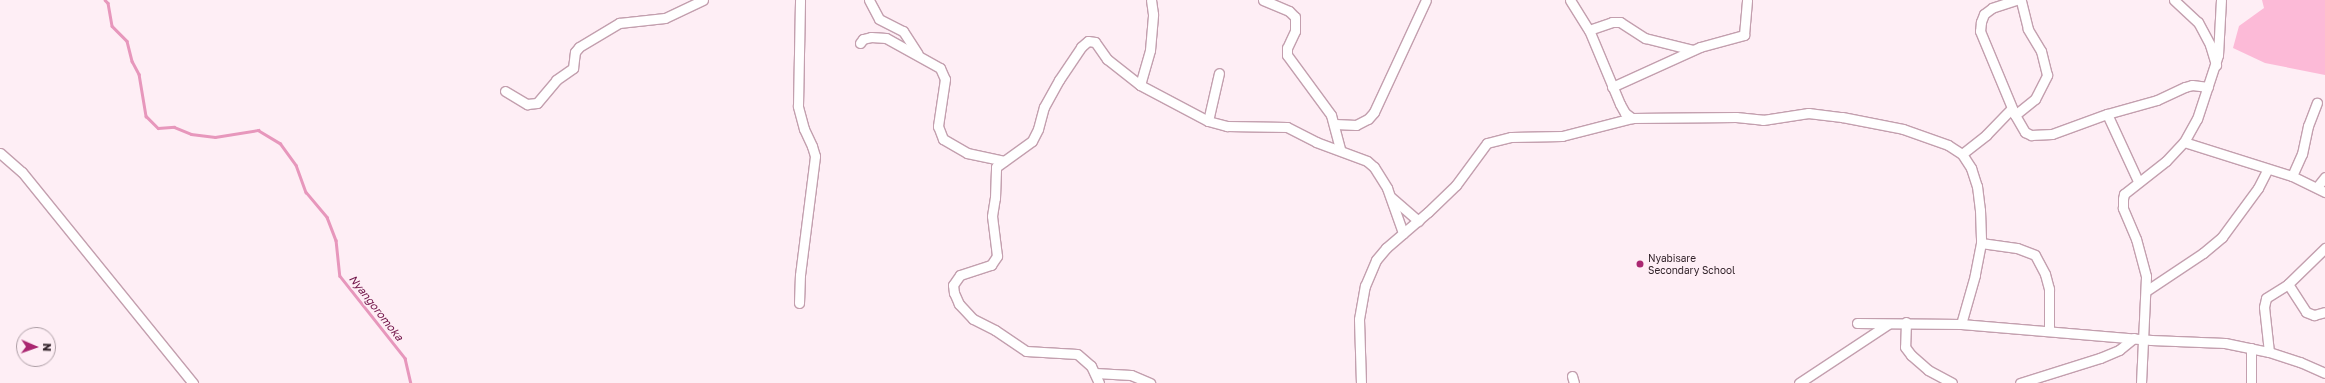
<!DOCTYPE html>
<html>
<head>
<meta charset="utf-8">
<style>
	body { margin:0 }
	#map { position:relative; width:2325px; height:383px; overflow:hidden; background:#feeef5; font-family:"Golos Text",sans-serif }
	div>[style] { position:absolute }
	[style*='--x'] { left:calc(var(--x)*1px); top:calc(var(--y)*1px); width:calc(var(--w)*1px); rotate:calc(var(--a)*1deg) }
	.green>* { inset:0; background:#fcbad7 }
	.stream>* { height:2.5px; margin:-1.25px; padding:0 1.25px; transform-origin:1.25px; border-radius:1.25px; background:#e797bc }
	.roads { filter:drop-shadow(1px 0 #c39fae) drop-shadow(-1px 0 #c39fae) drop-shadow(0 1px #c39fae) drop-shadow(0 -1px #c39fae) }
	.street>* { height:9px; margin:-4.5px; padding:0 4.5px; transform-origin:4.5px; border-radius:4.5px; background:#fff }
	.dots>* { width:11px; height:11px; translate:-50% -50%; box-sizing:border-box; border:2px solid #feeef5; border-radius:50% }
	span { translate:-50% -50%; white-space:nowrap; text-align:center; line-height:1.15; -webkit-text-stroke:3px #feeef5; paint-order:stroke }
	.poi-label { font-size:10px; color:#34252c }
	.left { translate:0 -50%; text-align:left }
	.water-label { font-size:11px; color:#72164a; font-style:italic }
	.north { position:absolute; left:16px; top:327px; width:40px; height:40px; box-sizing:border-box; background:#feeef5; border:1px solid #ad9ea5; border-radius:50%; rotate:92deg; font-size:11px; font-weight:700; line-height:16px; text-align:center; color:#34252c }
	.north::after { content:''; display:block; margin:auto; width:14px; height:18px; background:#aa2771; clip-path:polygon(50% 0,100% 100%,50% 72%,0 100%) }
</style>
</head>
<body>
<div id="map">
	<div class="green">
		<i style="clip-path:polygon(2262px 0,2325px 0,2325px 75px,2265px 63px,2233px 48px,2239px 26px,2264px 8px)"></i>
	</div>
	<div class="stream">
		<i style="--x:105;--y:0;--w:4;--a:45"></i>
		<i style="--x:108;--y:3;--w:23;--a:80"></i>
		<i style="--x:112;--y:26;--w:21;--a:45"></i>
		<i style="--x:127;--y:41;--w:21;--a:76"></i>
		<i style="--x:132;--y:61;--w:15;--a:62"></i>
		<i style="--x:139;--y:74;--w:43;--a:80.5"></i>
		<i style="--x:146;--y:116;--w:17;--a:45"></i>
		<i style="--x:158;--y:128;--w:16;--a:-4"></i>
		<i style="--x:174;--y:127;--w:18;--a:22"></i>
		<i style="--x:191;--y:134;--w:24;--a:7"></i>
		<i style="--x:215;--y:137;--w:44;--a:-9.2"></i>
		<i style="--x:258;--y:130;--w:26;--a:31"></i>
		<i style="--x:280;--y:143;--w:27;--a:54"></i>
		<i style="--x:296;--y:165;--w:29;--a:70"></i>
		<i style="--x:306;--y:192;--w:33;--a:50"></i>
		<i style="--x:327;--y:217;--w:25;--a:69"></i>
		<i style="--x:336;--y:240;--w:36;--a:84"></i>
		<i style="--x:340;--y:276;--w:105;--a:51.6"></i>
		<i style="--x:405;--y:358;--w:26;--a:77"></i>
	</div>
	<div class="roads">
		<div class="street">
			<i style="--x:869;--y:0;--w:21;--a:62"></i>
			<i style="--x:879;--y:19;--w:27;--a:27"></i>
			<i style="--x:903;--y:31;--w:27;--a:57"></i>
			<i style="--x:1263;--y:0;--w:28;--a:23"></i>
			<i style="--x:1289;--y:11;--w:8;--a:45"></i>
			<i style="--x:1295;--y:17;--w:14;--a:90"></i>
			<i style="--x:1295;--y:31;--w:19;--a:115"></i>
			<i style="--x:1287;--y:48;--w:7;--a:90"></i>
			<i style="--x:1287;--y:55;--w:74;--a:53.7"></i>
			<i style="--x:1331;--y:115;--w:35;--a:75"></i>
			<i style="--x:1570;--y:0;--w:36;--a:58"></i>
			<i style="--x:1589;--y:30;--w:80;--a:67.3"></i>
			<i style="--x:1620;--y:104;--w:10;--a:61"></i>
			<i style="--x:1625;--y:113;--w:9;--a:36"></i>
			<i style="--x:1632;--y:118;--w:104;--a:-0.6"></i>
			<i style="--x:1736;--y:117;--w:27;--a:6"></i>
			<i style="--x:1763;--y:120;--w:46;--a:-8.8"></i>
			<i style="--x:1808;--y:113;--w:34;--a:7"></i>
			<i style="--x:1842;--y:117;--w:62;--a:11.1"></i>
			<i style="--x:1903;--y:129;--w:48;--a:19.6"></i>
			<i style="--x:1948;--y:145;--w:17;--a:33"></i>
			<i style="--x:1962;--y:154;--w:17;--a:57"></i>
			<i style="--x:1971;--y:168;--w:19;--a:72"></i>
			<i style="--x:1977;--y:186;--w:24;--a:83"></i>
			<i style="--x:1980;--y:210;--w:33;--a:88"></i>
			<i style="--x:1981;--y:243;--w:33;--a:101"></i>
			<i style="--x:1975;--y:275;--w:51;--a:105.9"></i>
			<i style="--x:2016;--y:0;--w:25;--a:162"></i>
			<i style="--x:1992;--y:8;--w:10;--a:143"></i>
			<i style="--x:1984;--y:14;--w:9;--a:111"></i>
			<i style="--x:1981;--y:22;--w:9;--a:96"></i>
			<i style="--x:1980;--y:31;--w:91;--a:67.4"></i>
			<i style="--x:2015;--y:115;--w:20;--a:60"></i>
			<i style="--x:2025;--y:132;--w:7;--a:27"></i>
			<i style="--x:2031;--y:135;--w:21;--a:-3"></i>
			<i style="--x:2052;--y:134;--w:59;--a:-20"></i>
			<i style="--x:2107;--y:114;--w:52;--a:-15.6"></i>
			<i style="--x:2157;--y:100;--w:31;--a:-25"></i>
			<i style="--x:2185;--y:87;--w:7;--a:-16"></i>
			<i style="--x:2192;--y:85;--w:16;--a:7"></i>
			<i style="--x:2174;--y:0;--w:33;--a:43"></i>
			<i style="--x:2198;--y:22;--w:26;--a:62"></i>
			<i style="--x:2210;--y:45;--w:21;--a:73"></i>
			<i style="--x:1589;--y:30;--w:24;--a:-19"></i>
			<i style="--x:1612;--y:22;--w:8;--a:0"></i>
			<i style="--x:1620;--y:22;--w:30;--a:33"></i>
			<i style="--x:1645;--y:38;--w:49;--a:14"></i>
			<i style="--x:860;--y:43;--w:5;--a:-53"></i>
			<i style="--x:863;--y:39;--w:8;--a:-14"></i>
			<i style="--x:871;--y:37;--w:15;--a:4"></i>
			<i style="--x:886;--y:38;--w:62;--a:29.1"></i>
			<i style="--x:940;--y:68;--w:12;--a:66"></i>
			<i style="--x:945;--y:79;--w:48;--a:98.5"></i>
			<i style="--x:938;--y:126;--w:14;--a:69"></i>
			<i style="--x:943;--y:139;--w:28;--a:30"></i>
			<i style="--x:967;--y:153;--w:38;--a:12"></i>
			<i style="--x:1140;--y:85;--w:36;--a:-74"></i>
			<i style="--x:1150;--y:50;--w:36;--a:-85"></i>
			<i style="--x:1153;--y:14;--w:14;--a:-98"></i>
			<i style="--x:1612;--y:87;--w:97;--a:-24.4"></i>
			<i style="--x:1700;--y:47;--w:46;--a:-15.3"></i>
			<i style="--x:1744;--y:35;--w:35;--a:-85"></i>
			<i style="--x:505;--y:91;--w:26;--a:31"></i>
			<i style="--x:527;--y:104;--w:10;--a:-6"></i>
			<i style="--x:537;--y:103;--w:30;--a:-50"></i>
			<i style="--x:556;--y:80;--w:21;--a:-35"></i>
			<i style="--x:573;--y:68;--w:16;--a:-83"></i>
			<i style="--x:575;--y:52;--w:6;--a:-51"></i>
			<i style="--x:579;--y:47;--w:47;--a:-31"></i>
			<i style="--x:619;--y:23;--w:46;--a:-6.2"></i>
			<i style="--x:665;--y:18;--w:42;--a:-25.3"></i>
			<i style="--x:2107;--y:114;--w:74;--a:65.2"></i>
			<i style="--x:2015;--y:115;--w:26;--a:-39"></i>
			<i style="--x:2035;--y:99;--w:27;--a:-63"></i>
			<i style="--x:2047;--y:75;--w:25;--a:-104"></i>
			<i style="--x:2041;--y:51;--w:26;--a:-121"></i>
			<i style="--x:2028;--y:29;--w:30;--a:-104"></i>
			<i style="--x:1208;--y:121;--w:49;--a:-77.1"></i>
			<i style="--x:1335;--y:124;--w:21;--a:3"></i>
			<i style="--x:1356;--y:125;--w:13;--a:-27"></i>
			<i style="--x:1368;--y:119;--w:9;--a:-49"></i>
			<i style="--x:1374;--y:112;--w:123;--a:-65.1"></i>
			<i style="--x:2184;--y:142;--w:113;--a:17.5"></i>
			<i style="--x:2292;--y:176;--w:37;--a:26"></i>
			<i style="--x:0;--y:153;--w:29;--a:41"></i>
			<i style="--x:22;--y:172;--w:272;--a:51"></i>
			<i style="--x:1962;--y:154;--w:31;--a:-38"></i>
			<i style="--x:1986;--y:135;--w:37;--a:-46"></i>
			<i style="--x:2292;--y:176;--w:24;--a:-66"></i>
			<i style="--x:2302;--y:154;--w:29;--a:-78"></i>
			<i style="--x:2308;--y:126;--w:25;--a:-69"></i>
			<i style="--x:2317;--y:187;--w:13;--a:-51"></i>
			<i style="--x:1392;--y:198;--w:35;--a:41"></i>
			<i style="--x:1981;--y:243;--w:36;--a:8"></i>
			<i style="--x:2017;--y:248;--w:19;--a:21"></i>
			<i style="--x:2035;--y:255;--w:21;--a:62"></i>
			<i style="--x:2045;--y:274;--w:16;--a:75"></i>
			<i style="--x:2049;--y:289;--w:41;--a:90"></i>
			<i style="--x:2288;--y:284;--w:33;--a:57"></i>
			<i style="--x:2306;--y:312;--w:9;--a:21"></i>
			<i style="--x:2314;--y:315;--w:11;--a:-15"></i>
			<i style="--x:2146;--y:291;--w:69;--a:-33.7"></i>
			<i style="--x:2203;--y:253;--w:25;--a:-40"></i>
			<i style="--x:2222;--y:237;--w:61;--a:-53.7"></i>
			<i style="--x:2258;--y:188;--w:20;--a:-63"></i>
			<i style="--x:799;--y:303;--w:28;--a:-88"></i>
			<i style="--x:800;--y:275;--w:120;--a:-82.8"></i>
			<i style="--x:815;--y:156;--w:10;--a:-107"></i>
			<i style="--x:812;--y:146;--w:19;--a:-115"></i>
			<i style="--x:804;--y:129;--w:24;--a:-105"></i>
			<i style="--x:798;--y:106;--w:106;--a:-88.9"></i>
			<i style="--x:1906;--y:322;--w:25;--a:92"></i>
			<i style="--x:1905;--y:347;--w:10;--a:53"></i>
			<i style="--x:1911;--y:355;--w:23;--a:41"></i>
			<i style="--x:1928;--y:370;--w:27;--a:28"></i>
			<i style="--x:1857;--y:323;--w:104;--a:0.6"></i>
			<i style="--x:1961;--y:324;--w:191;--a:4.8"></i>
			<i style="--x:2151;--y:340;--w:74;--a:2.3"></i>
			<i style="--x:2225;--y:343;--w:45;--a:11.6"></i>
			<i style="--x:2269;--y:352;--w:33;--a:18"></i>
			<i style="--x:2300;--y:362;--w:27;--a:24"></i>
			<i style="--x:2251;--y:348;--w:35;--a:90"></i>
			<i style="--x:2269;--y:352;--w:45;--a:-96.3"></i>
			<i style="--x:2264;--y:307;--w:9;--a:-77"></i>
			<i style="--x:2266;--y:298;--w:26;--a:-32"></i>
			<i style="--x:2288;--y:284;--w:52;--a:-44.2"></i>
			<i style="--x:1095;--y:373;--w:36;--a:3"></i>
			<i style="--x:1131;--y:375;--w:21;--a:23"></i>
			<i style="--x:1572;--y:376;--w:7;--a:74"></i>
			<i style="--x:1099;--y:383;--w:19;--a:-115"></i>
			<i style="--x:1091;--y:366;--w:18;--a:-139"></i>
			<i style="--x:1077;--y:354;--w:51;--a:-176.6"></i>
			<i style="--x:1026;--y:351;--w:37;--a:-146"></i>
			<i style="--x:995;--y:330;--w:25;--a:-153"></i>
			<i style="--x:973;--y:319;--w:21;--a:-133"></i>
			<i style="--x:959;--y:304;--w:12;--a:-114"></i>
			<i style="--x:954;--y:293;--w:8;--a:-97"></i>
			<i style="--x:953;--y:285;--w:12;--a:-55"></i>
			<i style="--x:960;--y:275;--w:33;--a:-18"></i>
			<i style="--x:991;--y:265;--w:11;--a:-56"></i>
			<i style="--x:997;--y:256;--w:40;--a:-97.1"></i>
			<i style="--x:992;--y:216;--w:18;--a:-81"></i>
			<i style="--x:995;--y:198;--w:31;--a:-88"></i>
			<i style="--x:996;--y:167;--w:44;--a:-35.8"></i>
			<i style="--x:1032;--y:141;--w:13;--a:-63"></i>
			<i style="--x:1038;--y:129;--w:23;--a:-75"></i>
			<i style="--x:1044;--y:107;--w:31;--a:-61"></i>
			<i style="--x:1059;--y:80;--w:40;--a:-56"></i>
			<i style="--x:1081;--y:47;--w:9;--a:-41"></i>
			<i style="--x:1088;--y:41;--w:7;--a:8"></i>
			<i style="--x:1095;--y:42;--w:21;--a:55"></i>
			<i style="--x:1107;--y:59;--w:42;--a:38.2"></i>
			<i style="--x:1140;--y:85;--w:77;--a:27.9"></i>
			<i style="--x:1208;--y:121;--w:20;--a:15"></i>
			<i style="--x:1227;--y:126;--w:60;--a:1"></i>
			<i style="--x:1287;--y:127;--w:33;--a:27"></i>
			<i style="--x:1316;--y:142;--w:54;--a:20.4"></i>
			<i style="--x:1367;--y:161;--w:9;--a:41"></i>
			<i style="--x:1374;--y:167;--w:25;--a:58"></i>
			<i style="--x:1387;--y:188;--w:48;--a:70.4"></i>
			<i style="--x:1361;--y:383;--w:64;--a:-91.8"></i>
			<i style="--x:1359;--y:319;--w:34;--a:-80"></i>
			<i style="--x:1365;--y:286;--w:28;--a:-67"></i>
			<i style="--x:1376;--y:260;--w:16;--a:-50"></i>
			<i style="--x:1386;--y:248;--w:55;--a:-40.6"></i>
			<i style="--x:1428;--y:212;--w:39;--a:-44"></i>
			<i style="--x:1456;--y:185;--w:52;--a:-53.6"></i>
			<i style="--x:1487;--y:143;--w:25;--a:-14"></i>
			<i style="--x:1511;--y:137;--w:51;--a:-1.1"></i>
			<i style="--x:1562;--y:136;--w:72;--a:-14.4"></i>
			<i style="--x:1799;--y:383;--w:107;--a:-33.5"></i>
			<i style="--x:2020;--y:383;--w:84;--a:-17.4"></i>
			<i style="--x:2100;--y:358;--w:21;--a:-23"></i>
			<i style="--x:2119;--y:350;--w:19;--a:-39"></i>
			<i style="--x:2141;--y:383;--w:107;--a:-87.3"></i>
			<i style="--x:2146;--y:276;--w:38;--a:-105"></i>
			<i style="--x:2136;--y:239;--w:34;--a:-113"></i>
			<i style="--x:2123;--y:208;--w:9;--a:-90"></i>
			<i style="--x:2123;--y:199;--w:5;--a:-79"></i>
			<i style="--x:2124;--y:194;--w:53;--a:-38.2"></i>
			<i style="--x:2166;--y:161;--w:26;--a:-47"></i>
			<i style="--x:2184;--y:142;--w:26;--a:-61"></i>
			<i style="--x:2197;--y:119;--w:67;--a:-71.8"></i>
			<i style="--x:2218;--y:55;--w:55;--a:-86.9"></i>
		</div>
	</div>
	<div class="dots">
		<i style="left:1640px;top:264px;background:#aa2771"></i>
	</div>
	<div class="poi-label">
		<span class="left" style="left:1648px;top:264px">Nyabisare<br>Secondary School</span>
	</div>
	<div class="water-label">
		<span style="left:376px;top:308px;rotate:52deg">Nyangoromoka</span>
	</div>
	<div class="north">N</div>
</div>
</body>
</html>
